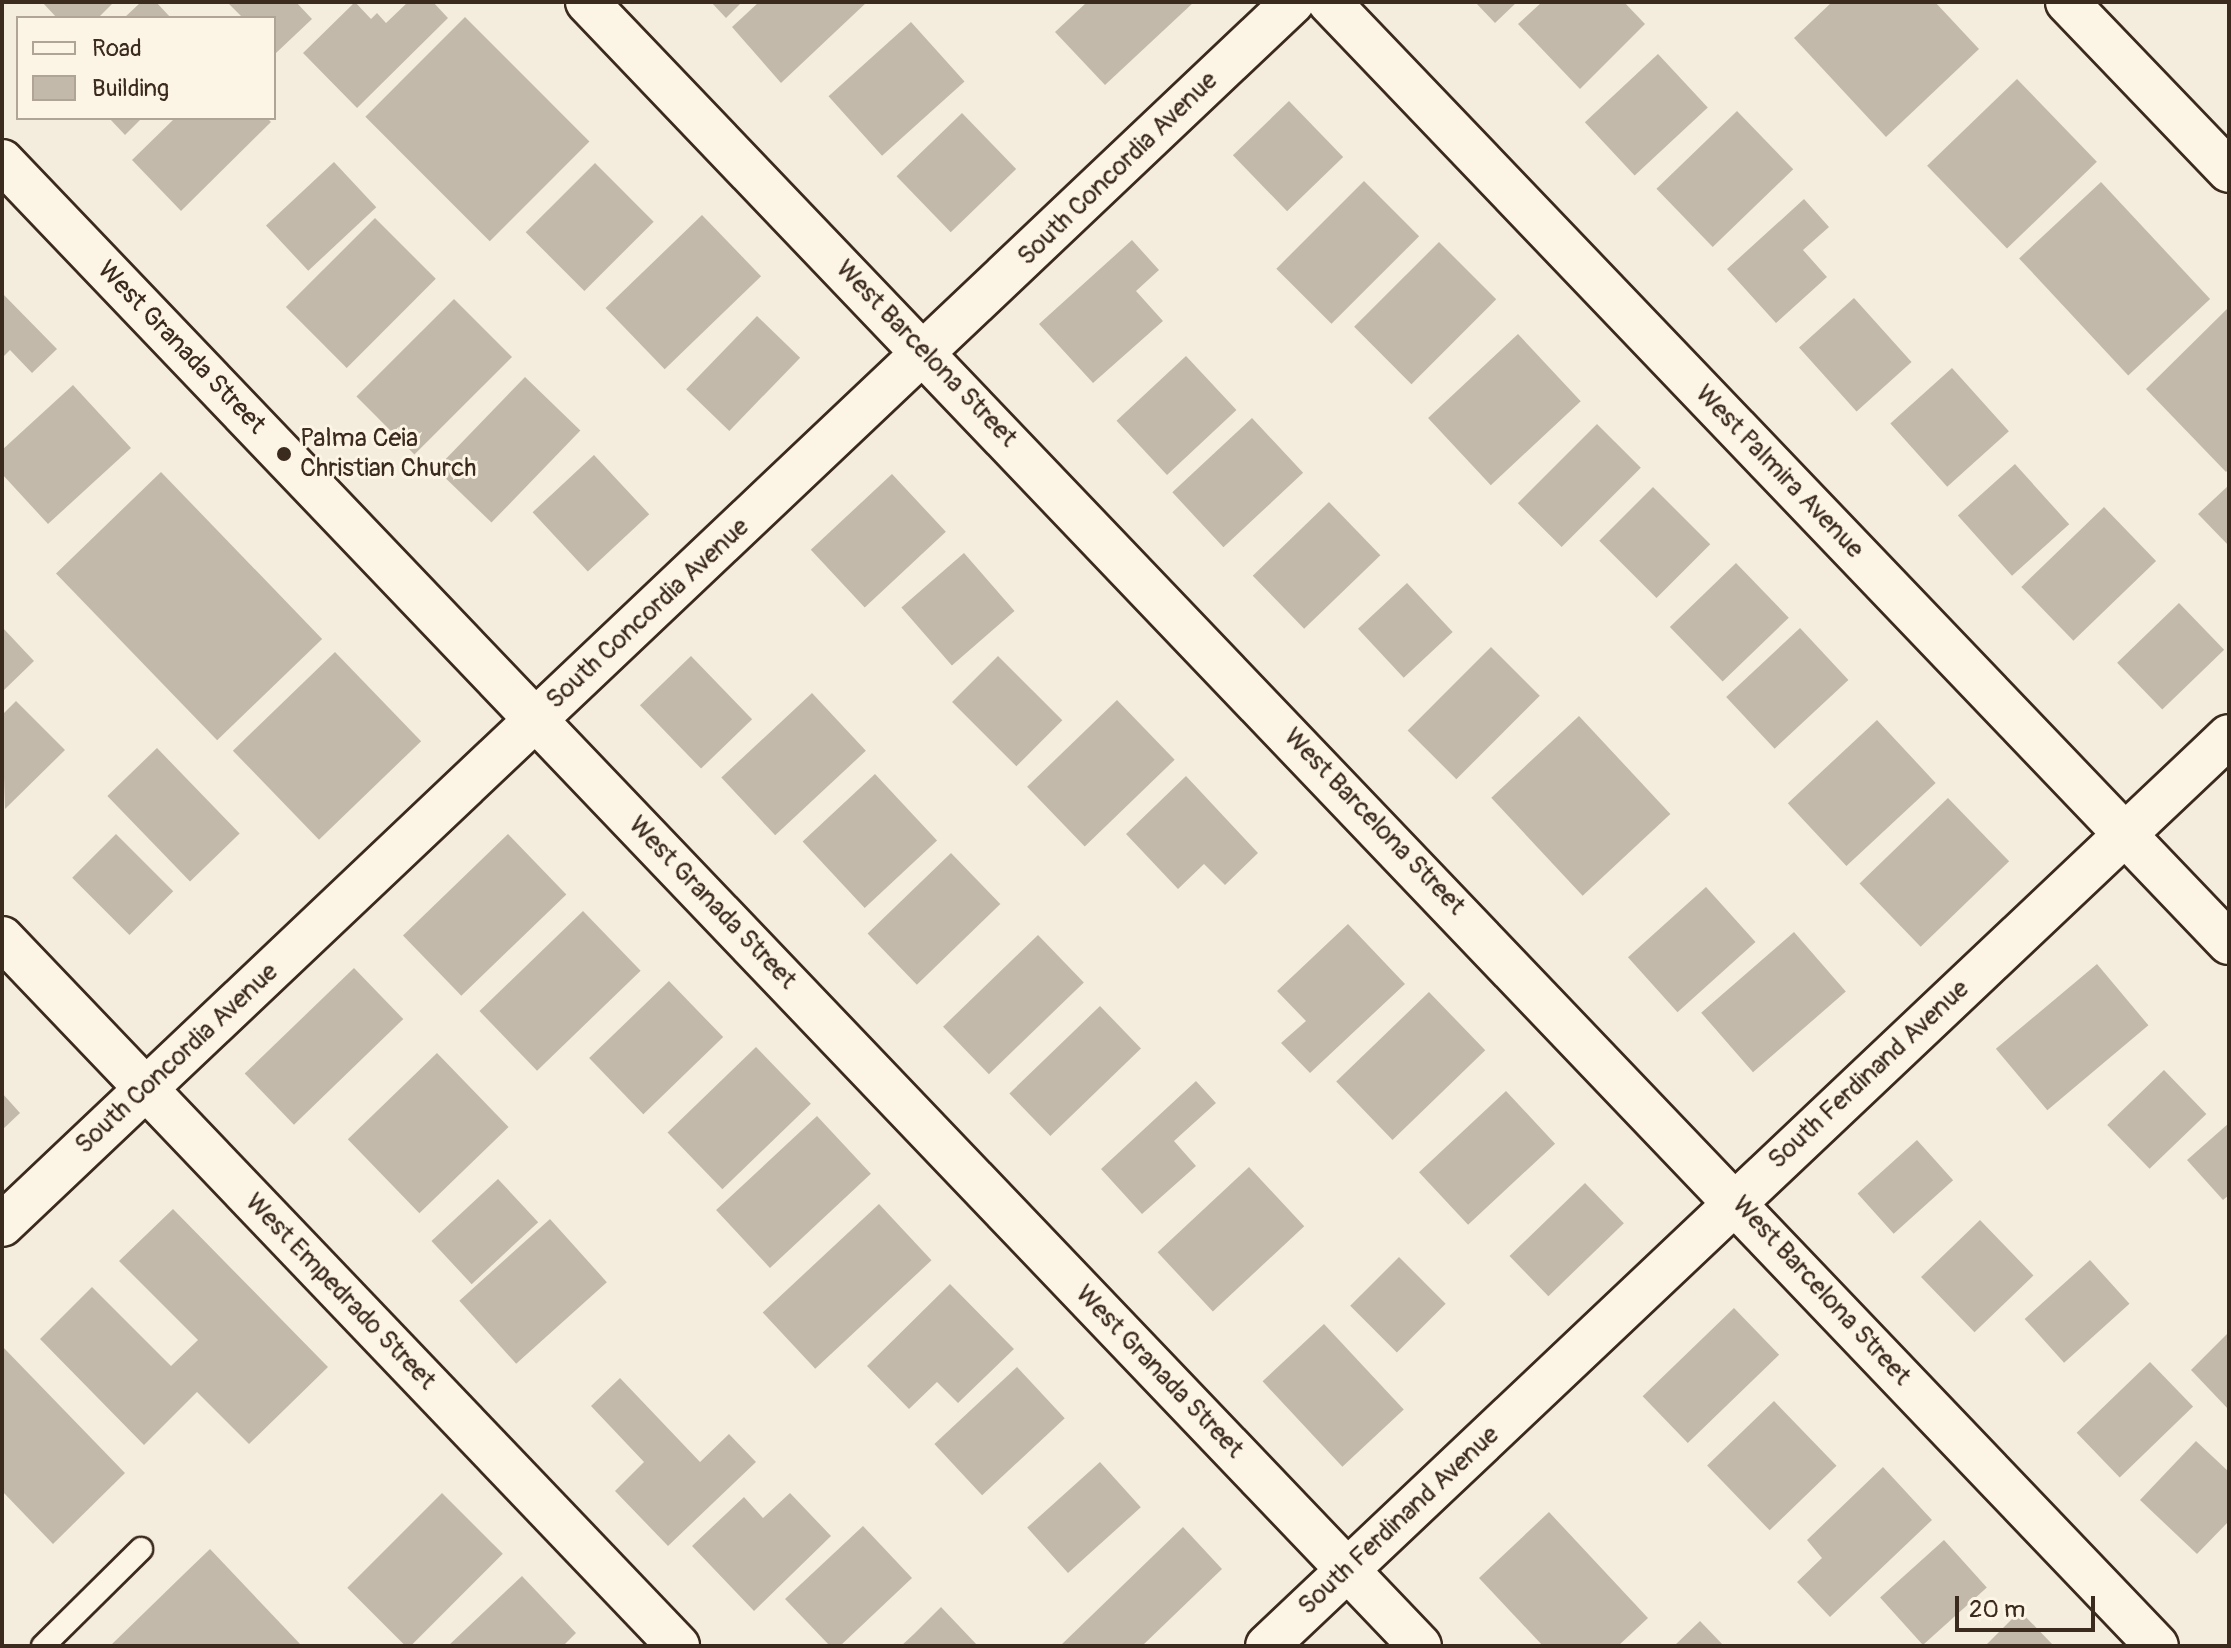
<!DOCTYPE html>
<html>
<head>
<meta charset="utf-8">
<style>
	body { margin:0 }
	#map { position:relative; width:2231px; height:1648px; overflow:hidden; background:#f4eddd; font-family:Pangolin,sans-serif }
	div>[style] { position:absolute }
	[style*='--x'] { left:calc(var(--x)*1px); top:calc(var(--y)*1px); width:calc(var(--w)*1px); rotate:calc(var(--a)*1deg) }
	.building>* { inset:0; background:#c3b9aa; transform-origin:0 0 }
	.roads { filter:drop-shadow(2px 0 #3b2a1e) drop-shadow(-2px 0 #3b2a1e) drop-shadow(0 2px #3b2a1e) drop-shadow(0 -2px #3b2a1e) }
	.lane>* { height:22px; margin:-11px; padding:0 11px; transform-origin:11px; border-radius:11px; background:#fcf5e5 }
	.street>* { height:42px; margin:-21px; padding:0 21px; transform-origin:21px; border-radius:21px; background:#fcf5e5 }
	.dots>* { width:22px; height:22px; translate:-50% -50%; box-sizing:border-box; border:4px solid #fcf5e5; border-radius:50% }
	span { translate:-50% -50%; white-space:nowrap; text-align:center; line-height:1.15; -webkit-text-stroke:6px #fcf5e5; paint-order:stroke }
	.street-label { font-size:26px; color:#3b2a1e }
	.poi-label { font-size:26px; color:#3b2a1e }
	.left { translate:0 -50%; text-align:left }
	.frame { position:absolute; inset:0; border:4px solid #3b2a1e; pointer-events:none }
	.legend { position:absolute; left:16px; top:16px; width:260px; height:104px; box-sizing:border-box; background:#fcf5e5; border:2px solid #afa495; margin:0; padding:10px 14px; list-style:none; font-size:24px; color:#3b2a1e }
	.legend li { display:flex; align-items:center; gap:16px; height:40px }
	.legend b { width:40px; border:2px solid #afa495 }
	.scale { position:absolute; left:1955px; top:1596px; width:140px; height:36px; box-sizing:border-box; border:4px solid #3b2a1e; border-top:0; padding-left:10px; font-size:24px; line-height:28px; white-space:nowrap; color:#3b2a1e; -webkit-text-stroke:6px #fcf5e5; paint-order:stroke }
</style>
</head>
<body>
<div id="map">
	<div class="building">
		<i style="clip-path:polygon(42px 2px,114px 2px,98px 18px,57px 18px)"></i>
		<i style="clip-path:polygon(141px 2px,156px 2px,171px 18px,124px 18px)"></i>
		<i style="clip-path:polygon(227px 2px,296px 2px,312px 19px,276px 53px,274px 18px,243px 18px)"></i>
		<i style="clip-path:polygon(355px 2px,371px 19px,377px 13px,386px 23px,408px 2px,433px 2px,448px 18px,357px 108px,303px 53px)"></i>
		<i style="clip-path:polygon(711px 2px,742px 2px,726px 18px)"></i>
		<i style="clip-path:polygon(759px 2px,867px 2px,781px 83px,732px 27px)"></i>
		<i style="clip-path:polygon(1087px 2px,1194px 2px,1105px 85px,1055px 32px)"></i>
		<i style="clip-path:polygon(1475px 2px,1517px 2px,1495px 23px)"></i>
		<i style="clip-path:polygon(1542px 2px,1624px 2px,1645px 24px,1580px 89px,1518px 24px)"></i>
		<i style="clip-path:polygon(1832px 2px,1935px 2px,1979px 49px,1886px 137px,1794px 38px)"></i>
		<i style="left:465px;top:17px;width:176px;height:141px;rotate:45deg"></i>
		<i style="left:911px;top:22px;width:80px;height:111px;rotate:48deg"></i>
		<i style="left:1658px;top:54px;width:73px;height:100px;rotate:47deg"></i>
		<i style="left:2017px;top:79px;width:115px;height:125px;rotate:46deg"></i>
		<i style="left:1289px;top:101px;width:78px;height:78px;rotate:46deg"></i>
		<i style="left:1737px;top:111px;width:81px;height:112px;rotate:46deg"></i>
		<i style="left:962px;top:113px;width:78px;height:91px;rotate:46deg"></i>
		<i style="clip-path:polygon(109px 118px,142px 118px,125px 135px)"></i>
		<i style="clip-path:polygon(175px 118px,267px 118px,271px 122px,181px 211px,132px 160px)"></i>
		<i style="left:334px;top:162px;width:62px;height:93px;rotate:47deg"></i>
		<i style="left:595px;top:163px;width:83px;height:98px;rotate:45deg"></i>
		<i style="left:1364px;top:181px;width:78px;height:124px;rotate:45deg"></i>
		<i style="left:2101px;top:182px;width:160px;height:112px;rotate:47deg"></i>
		<i style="clip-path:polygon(1804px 199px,1829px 227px,1803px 250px,1827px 277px,1776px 323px,1727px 269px)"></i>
		<i style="left:702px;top:215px;width:85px;height:134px;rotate:46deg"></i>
		<i style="left:375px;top:218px;width:86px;height:126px;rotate:45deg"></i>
		<i style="clip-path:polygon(1132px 240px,1159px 270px,1136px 291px,1163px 321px,1093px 383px,1039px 324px)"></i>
		<i style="left:1439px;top:242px;width:81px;height:120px;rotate:45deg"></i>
		<i style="clip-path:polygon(2px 293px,57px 349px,32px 373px,10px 350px,2px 358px)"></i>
		<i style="left:1854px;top:298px;width:86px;height:74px;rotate:48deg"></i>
		<i style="left:454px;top:299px;width:82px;height:138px;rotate:45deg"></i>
		<i style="clip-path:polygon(2229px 307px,2229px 469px,2226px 472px,2146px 389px)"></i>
		<i style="left:757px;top:316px;width:60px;height:102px;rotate:44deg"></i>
		<i style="left:1518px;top:334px;width:92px;height:123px;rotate:47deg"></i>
		<i style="left:1186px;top:356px;width:74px;height:95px;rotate:47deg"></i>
		<i style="left:1952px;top:368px;width:85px;height:83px;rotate:48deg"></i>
		<i style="left:525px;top:377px;width:77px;height:128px;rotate:44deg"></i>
		<i style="clip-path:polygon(73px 385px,131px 448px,48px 524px,2px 474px,2px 450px)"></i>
		<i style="left:1252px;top:418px;width:75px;height:109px;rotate:47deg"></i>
		<i style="left:1597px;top:424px;width:62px;height:112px;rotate:45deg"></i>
		<i style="left:594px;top:455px;width:81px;height:84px;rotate:47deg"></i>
		<i style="left:2015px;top:464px;width:81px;height:77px;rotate:48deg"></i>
		<i style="left:161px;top:472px;width:232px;height:146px;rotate:46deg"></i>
		<i style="left:892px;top:474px;width:79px;height:111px;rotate:47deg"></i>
		<i style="clip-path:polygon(2229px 485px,2229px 546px,2198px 514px)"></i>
		<i style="left:1653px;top:487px;width:81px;height:76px;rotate:45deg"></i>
		<i style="left:1329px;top:502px;width:74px;height:106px;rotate:46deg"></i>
		<i style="left:2104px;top:507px;width:75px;height:115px;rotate:46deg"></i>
		<i style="left:964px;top:553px;width:77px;height:83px;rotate:49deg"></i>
		<i style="left:1736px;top:563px;width:76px;height:92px;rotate:46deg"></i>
		<i style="left:1407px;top:583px;width:67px;height:67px;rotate:47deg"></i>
		<i style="left:2179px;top:603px;width:65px;height:86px;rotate:46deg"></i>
		<i style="clip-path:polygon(2px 627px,34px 661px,2px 692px)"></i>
		<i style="left:1800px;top:628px;width:71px;height:101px;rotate:47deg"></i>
		<i style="left:1491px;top:647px;width:69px;height:118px;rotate:45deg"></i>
		<i style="left:335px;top:652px;width:124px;height:142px;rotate:46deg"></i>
		<i style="left:691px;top:656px;width:88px;height:71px;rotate:46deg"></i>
		<i style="left:998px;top:656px;width:91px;height:65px;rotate:45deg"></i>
		<i style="left:812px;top:693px;width:79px;height:124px;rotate:47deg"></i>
		<i style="left:1117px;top:700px;width:83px;height:125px;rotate:46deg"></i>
		<i style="clip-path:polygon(16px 701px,65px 750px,5px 809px,2px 715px)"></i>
		<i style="left:1579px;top:716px;width:134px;height:120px;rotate:47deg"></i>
		<i style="left:1877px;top:720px;width:86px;height:122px;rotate:47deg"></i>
		<i style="left:157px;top:748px;width:119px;height:69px;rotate:46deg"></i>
		<i style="left:875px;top:774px;width:91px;height:99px;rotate:47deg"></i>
		<i style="clip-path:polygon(1186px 776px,1258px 853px,1225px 885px,1204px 864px,1178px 889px,1126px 834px)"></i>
		<i style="left:1948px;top:798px;width:88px;height:123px;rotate:46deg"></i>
		<i style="left:116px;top:834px;width:81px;height:62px;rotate:45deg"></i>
		<i style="left:508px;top:834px;width:84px;height:146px;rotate:46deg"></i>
		<i style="left:951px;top:853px;width:71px;height:116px;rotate:46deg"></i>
		<i style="left:1706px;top:887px;width:74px;height:105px;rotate:48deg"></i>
		<i style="left:583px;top:911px;width:83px;height:144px;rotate:46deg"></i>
		<i style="clip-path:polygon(1348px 924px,1405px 984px,1310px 1073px,1281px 1043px,1306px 1021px,1277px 991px)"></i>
		<i style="left:1794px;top:932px;width:79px;height:123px;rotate:49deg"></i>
		<i style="left:1038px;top:935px;width:66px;height:132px;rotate:46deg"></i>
		<i style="left:2097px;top:964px;width:80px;height:132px;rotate:50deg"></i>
		<i style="left:354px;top:968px;width:71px;height:152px;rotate:46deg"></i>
		<i style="left:669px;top:981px;width:78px;height:111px;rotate:46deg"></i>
		<i style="left:1429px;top:992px;width:81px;height:129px;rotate:46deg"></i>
		<i style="left:1100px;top:1006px;width:59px;height:126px;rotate:46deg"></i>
		<i style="left:756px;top:1047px;width:79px;height:123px;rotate:46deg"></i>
		<i style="left:437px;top:1053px;width:103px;height:124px;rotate:46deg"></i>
		<i style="left:2164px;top:1070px;width:61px;height:79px;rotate:46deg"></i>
		<i style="clip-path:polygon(1196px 1081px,1216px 1103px,1174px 1141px,1196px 1166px,1142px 1214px,1101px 1169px)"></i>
		<i style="left:1506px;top:1091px;width:72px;height:119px;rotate:47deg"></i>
		<i style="clip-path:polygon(2px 1093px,20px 1113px,2px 1130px)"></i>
		<i style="left:817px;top:1116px;width:79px;height:138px;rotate:47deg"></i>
		<i style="clip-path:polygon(2229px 1123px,2229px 1195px,2223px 1200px,2187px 1160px)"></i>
		<i style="left:1917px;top:1140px;width:54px;height:80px;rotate:48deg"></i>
		<i style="left:1249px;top:1167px;width:81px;height:125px;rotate:47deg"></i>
		<i style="left:498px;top:1179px;width:59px;height:91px;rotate:47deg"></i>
		<i style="left:1585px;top:1183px;width:56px;height:105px;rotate:46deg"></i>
		<i style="left:879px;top:1204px;width:77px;height:159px;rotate:47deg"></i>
		<i style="clip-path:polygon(173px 1209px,328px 1367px,249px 1444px,197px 1392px,144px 1445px,40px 1339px,92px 1287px,171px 1366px,198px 1340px,119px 1261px)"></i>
		<i style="left:550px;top:1219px;width:85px;height:122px;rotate:48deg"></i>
		<i style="left:1980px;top:1220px;width:77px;height:82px;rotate:46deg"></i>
		<i style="left:1399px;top:1257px;width:66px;height:69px;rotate:45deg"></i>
		<i style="left:2090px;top:1260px;width:59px;height:88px;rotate:48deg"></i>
		<i style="clip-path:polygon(950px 1284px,1014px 1349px,958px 1403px,937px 1382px,909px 1409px,867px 1366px)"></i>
		<i style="left:1734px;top:1308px;width:65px;height:127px;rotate:46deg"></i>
		<i style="left:1324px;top:1324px;width:117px;height:84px;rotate:47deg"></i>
		<i style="clip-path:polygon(2229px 1332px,2229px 1410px,2191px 1370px)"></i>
		<i style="clip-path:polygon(2px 1346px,125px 1473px,53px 1544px,2px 1491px)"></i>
		<i style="left:2150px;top:1362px;width:62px;height:102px;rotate:46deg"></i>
		<i style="left:1017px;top:1367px;width:70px;height:113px;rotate:47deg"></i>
		<i style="clip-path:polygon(620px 1378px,700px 1462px,729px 1434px,756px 1462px,668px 1546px,615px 1491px,644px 1462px,591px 1406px)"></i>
		<i style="left:1774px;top:1401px;width:90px;height:93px;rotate:46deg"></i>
		<i style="clip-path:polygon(2196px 1441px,2229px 1472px,2229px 1521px,2197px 1554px,2140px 1500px)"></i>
		<i style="left:1100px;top:1462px;width:61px;height:98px;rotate:48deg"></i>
		<i style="clip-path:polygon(1883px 1467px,1932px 1520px,1830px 1617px,1797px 1582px,1822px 1558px,1807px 1540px)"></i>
		<i style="left:442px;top:1493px;width:86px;height:134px;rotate:45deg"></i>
		<i style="clip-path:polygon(790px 1493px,831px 1536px,754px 1611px,692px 1546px,744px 1497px,763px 1518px)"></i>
		<i style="clip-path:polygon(1549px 1512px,1648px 1618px,1618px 1646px,1543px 1646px,1479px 1578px)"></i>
		<i style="clip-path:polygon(863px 1526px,912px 1578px,840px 1646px,830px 1646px,785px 1599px)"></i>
		<i style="clip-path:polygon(1183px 1527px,1222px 1569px,1142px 1646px,1060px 1646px)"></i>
		<i style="left:1944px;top:1540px;width:64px;height:86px;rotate:48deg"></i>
		<i style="clip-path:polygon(210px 1549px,302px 1646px,110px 1646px,184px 1574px)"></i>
		<i style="clip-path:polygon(522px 1576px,576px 1633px,563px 1646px,448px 1646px)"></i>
		<i style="clip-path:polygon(941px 1607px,978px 1646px,901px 1646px,914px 1634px)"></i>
		<i style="clip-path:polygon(2020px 1611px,2054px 1646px,1985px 1646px)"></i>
		<i style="clip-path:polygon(1700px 1621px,1724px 1646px,1674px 1646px)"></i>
	</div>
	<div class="roads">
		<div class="lane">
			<i style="--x:43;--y:1646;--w:138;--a:-44.7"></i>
		</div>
		<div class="street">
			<i style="--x:587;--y:2;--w:2273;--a:46.32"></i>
			<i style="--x:1329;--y:2;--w:1302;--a:46.28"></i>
			<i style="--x:2067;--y:2;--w:234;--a:46.2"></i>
			<i style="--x:2;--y:161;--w:2053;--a:46.32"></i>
			<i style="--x:2;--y:938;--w:979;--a:46.32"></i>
			<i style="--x:2;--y:1225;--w:1778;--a:-43.45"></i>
			<i style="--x:1267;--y:1646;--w:1324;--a:-43.41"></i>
		</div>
	</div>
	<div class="dots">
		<i style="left:284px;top:454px;background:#3b2a1e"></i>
	</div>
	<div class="street-label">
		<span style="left:1118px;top:169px;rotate:-44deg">South Concordia Avenue</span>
		<span style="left:181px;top:348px;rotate:46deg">West Granada Street</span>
		<span style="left:926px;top:354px;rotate:46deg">West Barcelona Street</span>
		<span style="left:1779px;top:472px;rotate:46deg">West Palmira Avenue</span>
		<span style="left:648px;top:614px;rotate:-43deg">South Concordia Avenue</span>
		<span style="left:1374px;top:822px;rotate:46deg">West Barcelona Street</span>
		<span style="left:712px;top:903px;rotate:46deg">West Granada Street</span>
		<span style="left:177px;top:1059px;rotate:-43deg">South Concordia Avenue</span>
		<span style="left:1869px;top:1075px;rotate:-43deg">South Ferdinand Avenue</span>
		<span style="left:1821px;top:1291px;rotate:47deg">West Barcelona Street</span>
		<span style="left:340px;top:1292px;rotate:46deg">West Empedrado Street</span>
		<span style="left:1159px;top:1372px;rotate:46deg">West Granada Street</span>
		<span style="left:1399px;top:1521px;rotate:-43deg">South Ferdinand Avenue</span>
	</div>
	<div class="poi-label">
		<span class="left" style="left:300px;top:454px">Palma Ceia<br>Christian Church</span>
	</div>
	<div class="frame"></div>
	<ul class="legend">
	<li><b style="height:10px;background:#fcf5e5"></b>Road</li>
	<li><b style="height:22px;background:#c3b9aa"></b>Building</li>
	</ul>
	<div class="scale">20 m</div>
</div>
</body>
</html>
